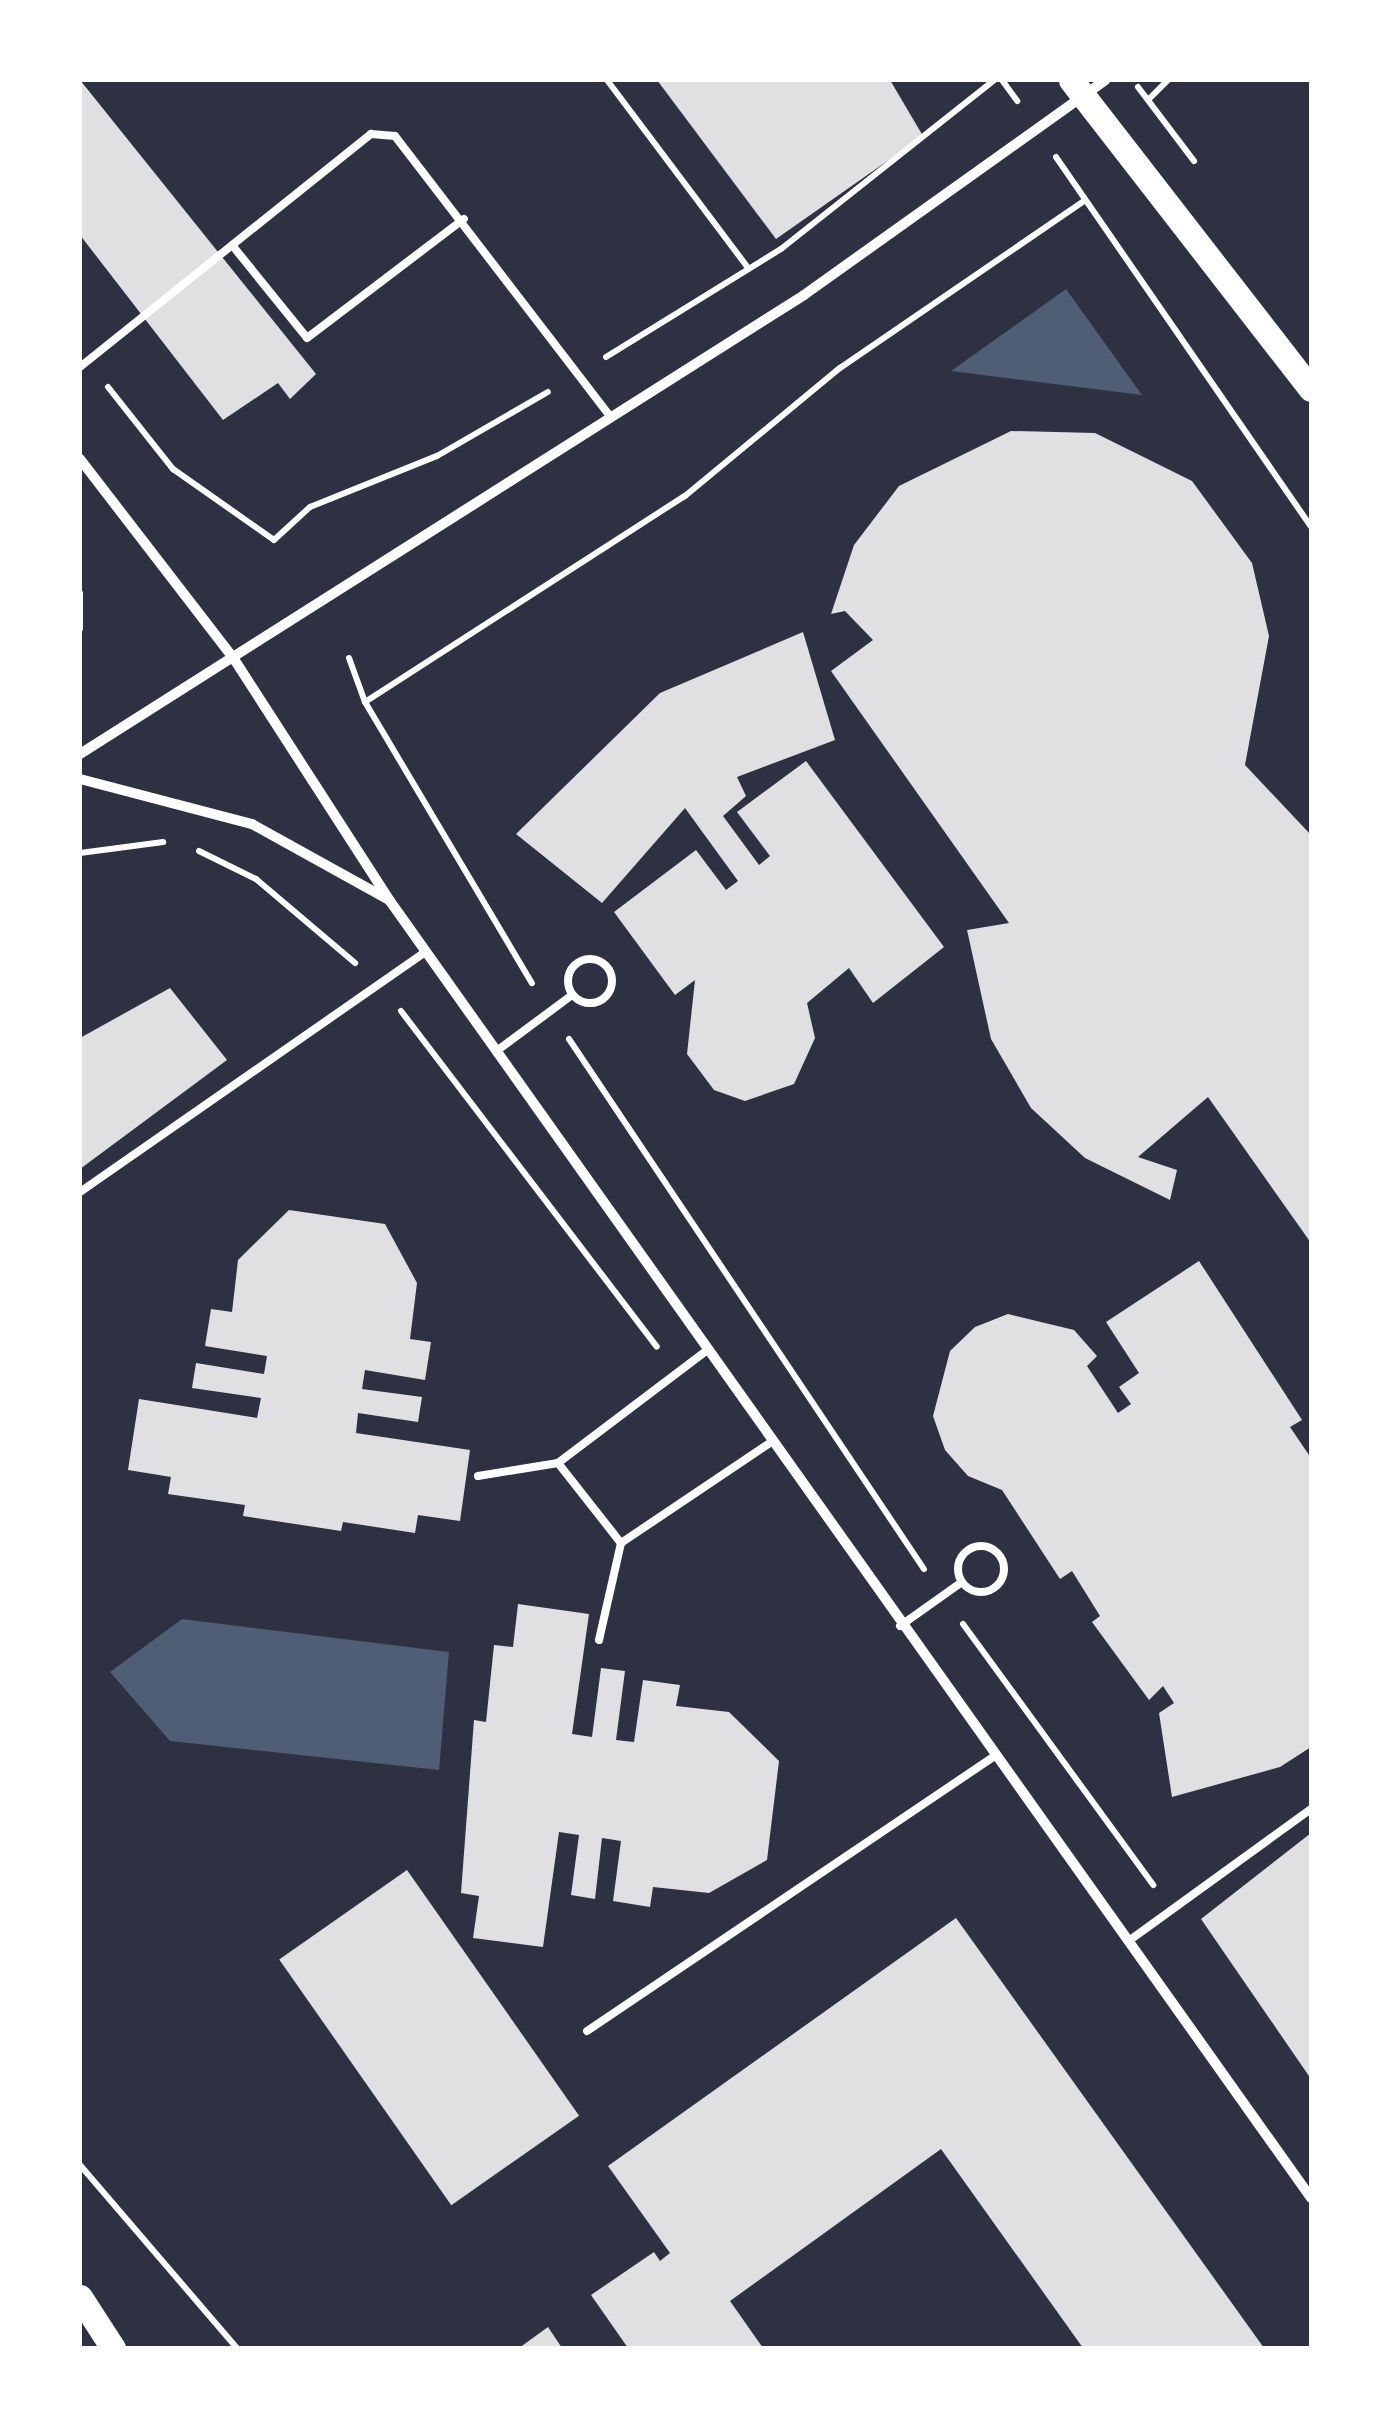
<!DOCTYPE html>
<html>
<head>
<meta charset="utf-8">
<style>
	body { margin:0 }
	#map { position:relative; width:1391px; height:2428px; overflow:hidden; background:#2d3142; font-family:"DejaVu Sans",sans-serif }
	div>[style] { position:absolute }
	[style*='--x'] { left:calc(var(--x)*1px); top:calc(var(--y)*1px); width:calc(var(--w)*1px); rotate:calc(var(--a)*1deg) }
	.water>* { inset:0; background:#4f5d75 }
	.building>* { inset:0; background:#e0e0e3; transform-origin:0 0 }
	.path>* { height:6px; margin:-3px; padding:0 3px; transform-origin:3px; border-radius:3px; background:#fff }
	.service>* { height:8px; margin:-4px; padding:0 4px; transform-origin:4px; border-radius:4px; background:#fff }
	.service>.ring { margin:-4px; padding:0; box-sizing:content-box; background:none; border:8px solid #fff; border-radius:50% }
	.minor>* { height:10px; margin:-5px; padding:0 5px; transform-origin:5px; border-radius:5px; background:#fff }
	.primary>* { height:25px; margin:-12.5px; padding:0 12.5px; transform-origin:12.5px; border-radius:12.5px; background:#fff }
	span { translate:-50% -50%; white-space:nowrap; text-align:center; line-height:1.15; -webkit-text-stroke:9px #fff; paint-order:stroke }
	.frame { position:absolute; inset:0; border:82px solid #fff; pointer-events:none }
</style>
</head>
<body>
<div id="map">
	<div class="water">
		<i style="clip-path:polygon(1066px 289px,1142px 395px,951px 371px)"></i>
		<i style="clip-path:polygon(182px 1619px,449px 1652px,439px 1770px,170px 1741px,110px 1672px)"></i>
	</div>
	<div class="building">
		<i style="clip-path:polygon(80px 80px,316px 374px,290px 399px,278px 383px,223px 420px,80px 235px)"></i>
		<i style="clip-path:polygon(657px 80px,890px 80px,923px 136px,776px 239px)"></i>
		<i style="clip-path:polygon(1011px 431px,1095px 433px,1192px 481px,1252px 563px,1269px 636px,1245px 765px,1311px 835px,1311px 1243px,1208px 1097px,1138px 1157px,1177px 1170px,1170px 1200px,1085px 1158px,1031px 1108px,991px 1039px,967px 930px,1009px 923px,831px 671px,873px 640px,845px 611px,831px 614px,854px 545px,899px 486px)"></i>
		<i style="clip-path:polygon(803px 632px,835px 740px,737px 777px,746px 796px,723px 816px,759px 865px,770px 856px,737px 812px,806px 761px,944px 947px,873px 1003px,849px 968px,807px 1003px,815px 1038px,794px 1084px,745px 1101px,714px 1090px,687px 1054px,695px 980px,675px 995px,614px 912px,696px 850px,726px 890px,738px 881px,685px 808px,602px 903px,516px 834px,660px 693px)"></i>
		<i style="clip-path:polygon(170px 988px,227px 1060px,80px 1169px,80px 1038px)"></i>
		<i style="clip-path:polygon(289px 1210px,385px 1224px,417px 1283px,410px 1339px,431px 1342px,425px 1380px,365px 1370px,362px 1389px,422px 1397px,418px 1422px,358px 1413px,356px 1433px,470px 1450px,460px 1521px,418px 1515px,415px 1533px,343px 1522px,341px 1531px,243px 1516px,245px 1505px,168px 1494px,171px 1477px,128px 1470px,139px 1399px,257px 1418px,261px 1398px,192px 1388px,196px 1363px,264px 1374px,267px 1356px,205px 1346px,211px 1309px,232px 1312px,238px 1260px)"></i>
		<i style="clip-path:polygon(1199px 1261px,1302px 1420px,1290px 1427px,1311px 1458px,1311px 1747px,1280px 1767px,1172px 1797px,1159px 1713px,1174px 1703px,1163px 1686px,1149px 1700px,1092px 1622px,1100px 1616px,1072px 1571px,1060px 1579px,1002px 1490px,968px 1476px,945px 1450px,933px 1416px,950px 1351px,975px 1327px,1008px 1314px,1074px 1330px,1097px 1356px,1087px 1366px,1118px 1413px,1131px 1404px,1119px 1387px,1139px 1373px,1106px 1322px)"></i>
		<i style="clip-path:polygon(518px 1604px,589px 1614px,572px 1734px,592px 1737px,601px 1668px,625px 1671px,616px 1740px,634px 1742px,643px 1680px,680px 1685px,676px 1706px,729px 1712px,779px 1761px,767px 1860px,709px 1893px,653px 1887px,650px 1907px,613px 1901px,621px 1841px,602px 1838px,595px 1899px,571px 1895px,579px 1835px,559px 1832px,543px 1947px,473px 1938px,479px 1896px,461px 1893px,474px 1720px,486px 1722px,494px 1645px,513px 1647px)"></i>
		<i style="clip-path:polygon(1311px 1833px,1311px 2079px,1201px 1919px)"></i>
		<i style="left:407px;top:1870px;width:300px;height:156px;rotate:55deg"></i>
		<i style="clip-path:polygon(956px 1918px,1264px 2348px,1083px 2348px,941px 2149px,730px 2301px,763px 2348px,628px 2348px,591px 2295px,654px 2252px,660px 2261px,670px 2253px,608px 2166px)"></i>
		<i style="clip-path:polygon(548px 2327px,562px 2348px,519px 2348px)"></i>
	</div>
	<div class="path">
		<i style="--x:607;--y:80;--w:236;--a:53.1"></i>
		<i style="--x:1002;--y:80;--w:26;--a:54"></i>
		<i style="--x:1138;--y:87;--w:93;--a:52.9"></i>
		<i style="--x:1148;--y:100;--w:28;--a:-45"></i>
		<i style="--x:1056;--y:157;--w:449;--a:55.4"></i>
		<i style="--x:606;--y:357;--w:206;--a:-31.7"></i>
		<i style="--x:781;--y:249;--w:272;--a:-38.4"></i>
		<i style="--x:108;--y:387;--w:105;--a:51.6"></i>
		<i style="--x:173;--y:469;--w:123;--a:35.1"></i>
		<i style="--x:274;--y:540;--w:49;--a:-42.5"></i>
		<i style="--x:310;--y:507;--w:137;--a:-21.9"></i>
		<i style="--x:437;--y:456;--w:128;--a:-30"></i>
		<i style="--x:80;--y:593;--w:36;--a:90"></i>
		<i style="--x:349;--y:658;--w:47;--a:70"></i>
		<i style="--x:365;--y:702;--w:327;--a:59.3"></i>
		<i style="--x:365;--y:702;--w:381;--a:-32.8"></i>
		<i style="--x:685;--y:496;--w:201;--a:-39.6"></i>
		<i style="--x:840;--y:368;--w:297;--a:-34.4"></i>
		<i style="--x:199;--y:851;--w:64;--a:26.2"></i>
		<i style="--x:256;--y:879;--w:130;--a:40.3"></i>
		<i style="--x:80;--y:853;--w:84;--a:-7.5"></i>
		<i style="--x:401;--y:1011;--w:422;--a:52.7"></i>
		<i style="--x:569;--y:1039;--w:638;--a:56.19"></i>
		<i style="--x:963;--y:1624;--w:323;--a:53.9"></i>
		<i style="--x:80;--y:2165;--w:241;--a:49.4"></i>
	</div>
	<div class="service">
		<i style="--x:232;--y:245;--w:119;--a:51.1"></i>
		<i style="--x:307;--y:338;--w:197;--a:-37.2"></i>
		<i style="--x:80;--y:367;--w:373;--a:-38.7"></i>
		<i style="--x:371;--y:134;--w:24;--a:5"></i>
		<i style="--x:395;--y:136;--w:355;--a:52.5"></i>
		<i class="ring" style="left:568px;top:959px;width:36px;height:36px"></i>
		<i style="--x:498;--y:1050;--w:92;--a:-36.6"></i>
		<i style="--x:80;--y:1192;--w:422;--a:-34.8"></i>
		<i style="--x:558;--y:1463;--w:102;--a:51.8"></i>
		<i style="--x:478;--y:1476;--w:81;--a:-9.2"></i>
		<i style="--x:558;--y:1463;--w:189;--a:-37.1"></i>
		<i class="ring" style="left:958px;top:1546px;width:38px;height:38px"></i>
		<i style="--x:900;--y:1626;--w:76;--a:-35.4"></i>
		<i style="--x:599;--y:1640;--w:99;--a:-77.2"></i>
		<i style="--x:621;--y:1543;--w:184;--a:-33.9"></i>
		<i style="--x:1130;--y:1940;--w:223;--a:-35.9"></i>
		<i style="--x:587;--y:2031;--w:488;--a:-34"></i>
	</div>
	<div class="minor">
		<i style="--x:80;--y:459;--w:252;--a:52.4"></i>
		<i style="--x:234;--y:659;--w:288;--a:57.2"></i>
		<i style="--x:390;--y:901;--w:1591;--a:54.62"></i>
		<i style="--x:80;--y:754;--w:857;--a:-32.37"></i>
		<i style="--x:804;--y:295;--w:370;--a:-35.5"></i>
		<i style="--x:80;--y:779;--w:178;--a:14.7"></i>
		<i style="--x:252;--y:824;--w:157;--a:29"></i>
	</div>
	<div class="primary">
		<i style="--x:1071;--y:80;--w:391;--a:52.2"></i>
		<i style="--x:80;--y:2297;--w:61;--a:57.1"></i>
	</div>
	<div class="frame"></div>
</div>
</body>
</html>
